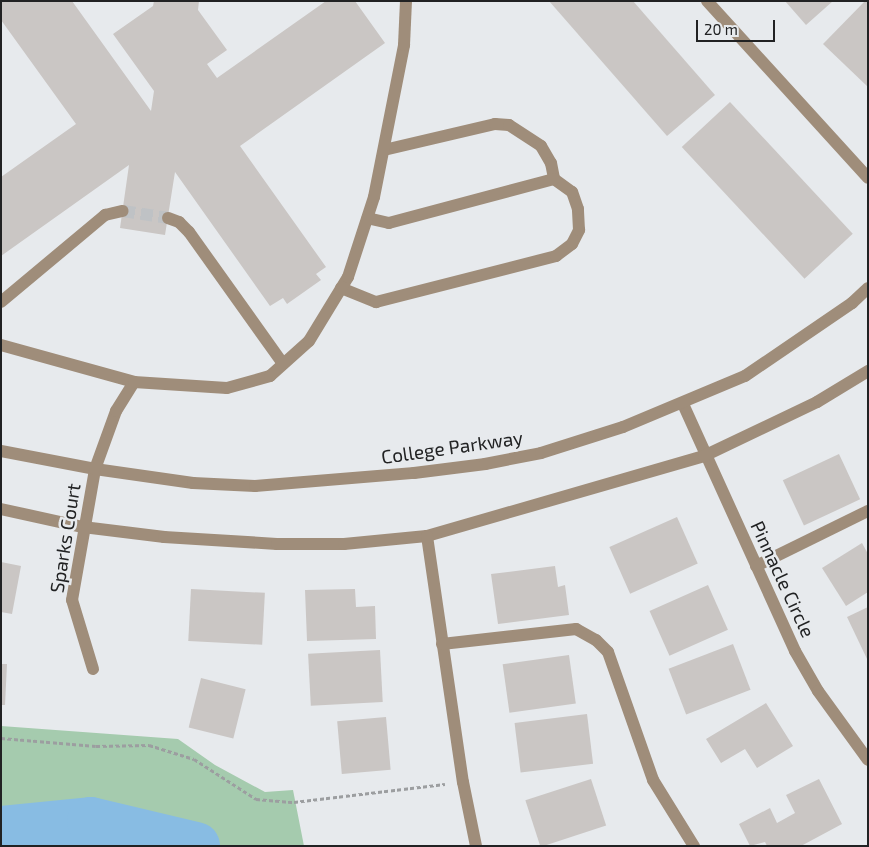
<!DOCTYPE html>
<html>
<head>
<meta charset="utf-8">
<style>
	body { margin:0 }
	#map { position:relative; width:869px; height:847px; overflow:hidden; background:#e7eaed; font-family:"Exo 2",sans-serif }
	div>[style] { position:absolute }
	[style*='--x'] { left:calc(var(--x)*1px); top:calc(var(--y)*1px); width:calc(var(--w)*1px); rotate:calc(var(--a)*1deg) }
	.green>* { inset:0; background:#a5cbae }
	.river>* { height:48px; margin:-24px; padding:0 24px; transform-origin:24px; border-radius:24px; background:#88bce3 }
	.building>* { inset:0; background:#cac6c4; transform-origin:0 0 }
	.minor-tunnel>* { height:12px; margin-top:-6px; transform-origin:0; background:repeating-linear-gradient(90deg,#bfc2c5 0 12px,transparent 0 18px) }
	.path>* { height:3px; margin-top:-1.5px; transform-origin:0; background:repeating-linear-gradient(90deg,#9c9ea0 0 4px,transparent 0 6.5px) }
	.minor>* { height:12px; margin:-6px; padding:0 6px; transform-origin:6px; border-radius:6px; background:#9f8d7a }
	span { translate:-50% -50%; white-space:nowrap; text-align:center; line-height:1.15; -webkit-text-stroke:5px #e7eaed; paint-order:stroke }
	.street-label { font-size:19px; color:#212223 }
	.frame { position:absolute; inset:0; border:2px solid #212223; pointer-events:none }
	.scale { position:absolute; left:696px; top:20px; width:79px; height:22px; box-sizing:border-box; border:2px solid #212223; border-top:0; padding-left:6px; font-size:15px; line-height:18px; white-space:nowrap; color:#212223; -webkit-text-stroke:4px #e7eaed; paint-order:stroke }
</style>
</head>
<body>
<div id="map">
	<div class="green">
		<i style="clip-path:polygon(1px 726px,178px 739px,215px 765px,265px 792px,293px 790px,304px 846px,1px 846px)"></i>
	</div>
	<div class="river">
		<i style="--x:1;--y:830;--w:90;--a:-5.7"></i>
		<i style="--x:91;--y:821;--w:108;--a:13.4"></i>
	</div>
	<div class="building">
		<i style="clip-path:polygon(1px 1px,72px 1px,151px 111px,154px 91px,113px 34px,153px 6px,154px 1px,199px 1px,198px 10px,227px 50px,207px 64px,217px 78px,326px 1px,355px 1px,385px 43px,240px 146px,326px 267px,316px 274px,321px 280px,287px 304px,283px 298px,270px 306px,175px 172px,165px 235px,120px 228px,129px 165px,1px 256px,1px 177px,76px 124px,1px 20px)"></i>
		<i style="clip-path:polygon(549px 1px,633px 1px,715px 95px,667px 136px)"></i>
		<i style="clip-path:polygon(785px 1px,833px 1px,806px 25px)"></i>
		<i style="clip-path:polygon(865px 1px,868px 1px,868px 87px,823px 44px)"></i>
		<i style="left:730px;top:102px;width:180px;height:66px;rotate:47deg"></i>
		<i style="left:839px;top:454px;width:50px;height:62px;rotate:65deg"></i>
		<i style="left:677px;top:517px;width:51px;height:74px;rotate:66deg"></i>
		<i style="clip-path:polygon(862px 543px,868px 554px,868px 592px,846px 606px,822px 568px)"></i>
		<i style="clip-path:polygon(1px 562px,21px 566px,12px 614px,1px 612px)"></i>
		<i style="clip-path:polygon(555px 566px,558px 587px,565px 585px,569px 615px,498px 624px,491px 574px)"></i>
		<i style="left:708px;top:585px;width:49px;height:64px;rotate:66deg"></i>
		<i style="left:191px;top:589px;width:74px;height:52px;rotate:3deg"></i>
		<i style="clip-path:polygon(355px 589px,356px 607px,375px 606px,376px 639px,307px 641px,305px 590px)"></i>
		<i style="clip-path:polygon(868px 607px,868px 661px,847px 617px)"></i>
		<i style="left:733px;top:644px;width:49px;height:69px;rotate:69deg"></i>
		<i style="left:380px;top:650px;width:52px;height:72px;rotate:87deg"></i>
		<i style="left:569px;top:655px;width:49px;height:67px;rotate:82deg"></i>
		<i style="clip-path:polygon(1px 664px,7px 664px,5px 705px,1px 705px)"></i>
		<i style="left:201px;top:678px;width:46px;height:51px;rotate:14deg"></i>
		<i style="clip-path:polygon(766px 703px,793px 746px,757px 768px,745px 749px,721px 763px,706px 739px)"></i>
		<i style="left:587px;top:714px;width:50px;height:73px;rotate:83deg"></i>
		<i style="left:386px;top:717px;width:53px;height:49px;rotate:85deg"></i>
		<i style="left:591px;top:779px;width:49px;height:69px;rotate:72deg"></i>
		<i style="clip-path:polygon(819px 779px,842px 824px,801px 846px,767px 846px,765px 842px,750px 846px,739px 824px,770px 808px,777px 823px,795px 813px,786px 795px)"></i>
	</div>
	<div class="minor-tunnel">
		<i style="--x:123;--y:211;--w:46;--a:8.8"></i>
	</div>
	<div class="path">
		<i style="--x:1;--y:738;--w:95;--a:4.8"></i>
		<i style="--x:96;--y:746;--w:53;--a:-1.1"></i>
		<i style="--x:149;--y:745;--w:47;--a:17.3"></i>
		<i style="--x:194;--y:759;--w:74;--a:32.8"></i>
		<i style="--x:256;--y:799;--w:38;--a:5"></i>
		<i style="--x:294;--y:802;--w:152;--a:-6.8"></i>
	</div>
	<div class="minor">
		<i style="--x:707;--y:1;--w:239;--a:47.7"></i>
		<i style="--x:384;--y:150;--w:114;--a:-13.2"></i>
		<i style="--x:495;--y:124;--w:14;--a:4"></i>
		<i style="--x:509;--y:125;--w:38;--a:33"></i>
		<i style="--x:541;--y:146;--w:20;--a:60"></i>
		<i style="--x:551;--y:163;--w:16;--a:79"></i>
		<i style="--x:168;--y:218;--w:12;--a:20"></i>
		<i style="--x:179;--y:222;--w:14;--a:45"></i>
		<i style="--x:189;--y:232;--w:162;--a:54.5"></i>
		<i style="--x:341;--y:288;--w:38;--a:22"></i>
		<i style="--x:376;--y:302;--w:186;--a:-14.3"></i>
		<i style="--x:556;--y:256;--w:20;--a:-37"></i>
		<i style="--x:572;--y:244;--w:16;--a:-63"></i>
		<i style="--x:579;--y:230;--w:21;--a:-93"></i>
		<i style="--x:578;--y:209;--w:18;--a:-109"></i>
		<i style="--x:572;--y:192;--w:22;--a:-144"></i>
		<i style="--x:554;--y:179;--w:171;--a:165.1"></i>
		<i style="--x:389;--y:223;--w:22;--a:-167"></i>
		<i style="--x:1;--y:302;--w:136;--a:-39.9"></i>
		<i style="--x:105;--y:215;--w:18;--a:-13"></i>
		<i style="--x:1;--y:345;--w:138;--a:15.5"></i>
		<i style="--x:683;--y:404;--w:271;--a:65.6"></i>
		<i style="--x:795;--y:651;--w:46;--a:60.1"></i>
		<i style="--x:818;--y:691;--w:85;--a:54.1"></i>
		<i style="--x:1;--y:451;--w:96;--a:10.8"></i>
		<i style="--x:95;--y:469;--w:99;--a:8.1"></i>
		<i style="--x:193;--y:483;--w:62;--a:2.8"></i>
		<i style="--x:255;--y:486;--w:160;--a:-4.7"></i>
		<i style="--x:414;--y:473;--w:72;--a:-7.2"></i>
		<i style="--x:485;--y:464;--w:57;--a:-11.1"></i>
		<i style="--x:541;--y:453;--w:86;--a:-17.6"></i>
		<i style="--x:623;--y:427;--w:132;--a:-22.7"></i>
		<i style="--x:745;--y:376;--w:130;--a:-34.3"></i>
		<i style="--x:852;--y:303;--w:22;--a:-43"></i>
		<i style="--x:1;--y:509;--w:84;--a:12.4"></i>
		<i style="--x:83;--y:527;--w:82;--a:7"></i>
		<i style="--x:164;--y:537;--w:113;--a:3.5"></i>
		<i style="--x:277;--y:544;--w:67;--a:0"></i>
		<i style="--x:344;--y:544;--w:83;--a:-5.5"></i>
		<i style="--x:427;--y:536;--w:288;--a:-16.1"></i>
		<i style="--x:704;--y:456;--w:125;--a:-25.5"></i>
		<i style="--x:817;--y:402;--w:60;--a:-31.3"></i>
		<i style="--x:427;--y:536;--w:249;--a:81.7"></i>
		<i style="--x:463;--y:782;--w:65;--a:78.5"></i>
		<i style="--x:756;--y:566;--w:125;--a:-26.2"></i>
		<i style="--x:442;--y:644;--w:135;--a:-6.4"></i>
		<i style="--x:576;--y:629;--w:23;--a:29"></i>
		<i style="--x:596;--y:640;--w:17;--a:45"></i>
		<i style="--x:608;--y:652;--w:136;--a:70.6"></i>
		<i style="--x:653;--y:780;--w:78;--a:58.2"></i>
		<i style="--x:93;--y:669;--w:72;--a:-106.9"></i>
		<i style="--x:72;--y:600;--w:133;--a:-80"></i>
		<i style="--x:95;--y:469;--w:62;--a:-70.1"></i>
		<i style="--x:116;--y:411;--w:34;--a:-58"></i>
		<i style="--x:134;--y:382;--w:93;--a:3.7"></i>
		<i style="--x:227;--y:388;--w:45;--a:-15.6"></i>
		<i style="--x:270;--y:376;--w:52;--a:-41.9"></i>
		<i style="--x:309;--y:341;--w:75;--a:-58.6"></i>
		<i style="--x:348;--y:277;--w:84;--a:-72"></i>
		<i style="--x:374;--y:197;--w:155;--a:-78.8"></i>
		<i style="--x:404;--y:45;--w:44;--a:-87.4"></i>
	</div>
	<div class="street-label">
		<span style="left:452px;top:447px;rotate:-8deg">College Parkway</span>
		<span style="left:65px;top:538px;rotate:-81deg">Sparks Court</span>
		<span style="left:783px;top:579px;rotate:65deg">Pinnacle Circle</span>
	</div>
	<div class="frame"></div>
	<div class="scale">20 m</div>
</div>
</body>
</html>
